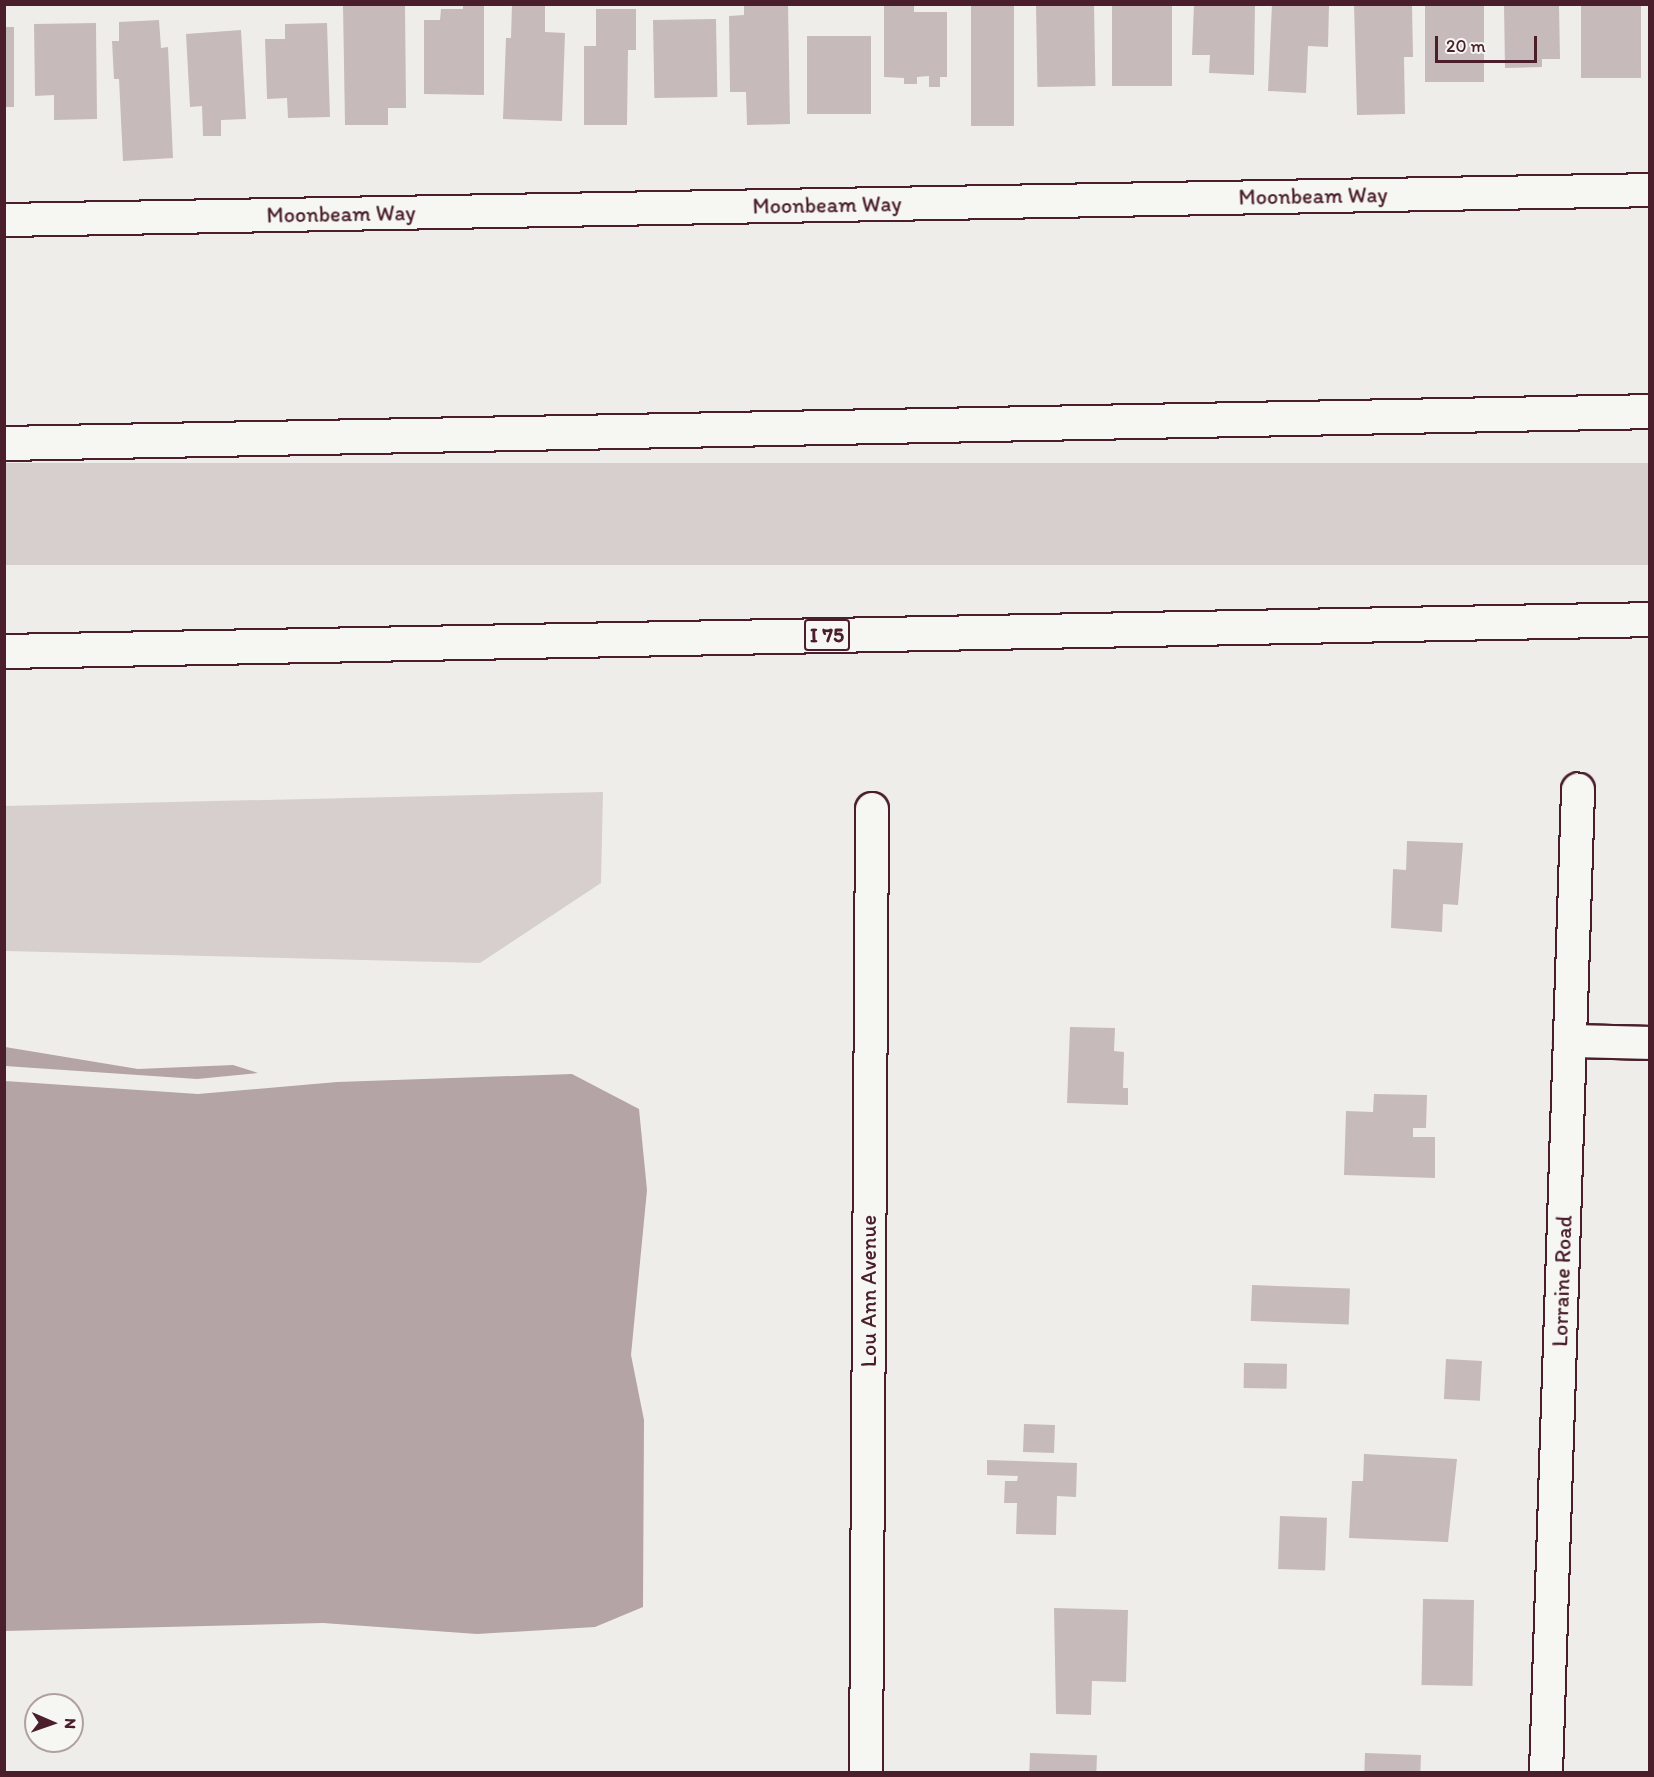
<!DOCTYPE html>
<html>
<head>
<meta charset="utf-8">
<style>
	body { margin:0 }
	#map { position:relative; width:1654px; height:1777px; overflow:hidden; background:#efedea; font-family:Itim,sans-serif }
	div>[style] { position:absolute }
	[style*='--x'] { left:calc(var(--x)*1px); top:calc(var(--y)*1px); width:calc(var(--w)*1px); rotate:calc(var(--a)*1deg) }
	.green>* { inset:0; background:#d7cfce; transform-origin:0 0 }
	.water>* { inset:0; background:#b4a4a5 }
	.building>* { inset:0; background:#c6babb; transform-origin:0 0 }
	.roads { filter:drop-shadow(2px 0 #4a1f2b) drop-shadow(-2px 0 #4a1f2b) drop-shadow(0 2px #4a1f2b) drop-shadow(0 -2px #4a1f2b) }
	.street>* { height:32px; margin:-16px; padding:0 16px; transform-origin:16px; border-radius:16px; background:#f6f6f2 }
	.highway>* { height:33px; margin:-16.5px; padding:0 16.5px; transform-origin:16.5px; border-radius:16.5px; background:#f6f6f2 }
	span { translate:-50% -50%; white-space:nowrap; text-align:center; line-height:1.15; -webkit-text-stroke:6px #f6f6f2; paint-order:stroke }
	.shield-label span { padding:2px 4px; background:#f6f6f2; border:2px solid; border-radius:4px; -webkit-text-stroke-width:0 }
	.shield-label { font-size:21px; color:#4a1f2b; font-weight:700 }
	.street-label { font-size:22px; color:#4a1f2b }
	.frame { position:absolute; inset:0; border:6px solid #4a1f2b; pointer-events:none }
	.north { position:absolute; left:24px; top:1693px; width:60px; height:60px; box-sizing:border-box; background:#f6f6f2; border:2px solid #b1a0a2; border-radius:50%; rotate:92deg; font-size:16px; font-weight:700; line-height:24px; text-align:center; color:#4a1f2b }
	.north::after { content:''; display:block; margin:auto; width:21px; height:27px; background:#4a1f2b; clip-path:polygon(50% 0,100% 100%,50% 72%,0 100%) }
	.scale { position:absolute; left:1435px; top:36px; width:102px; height:27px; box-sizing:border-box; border:3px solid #4a1f2b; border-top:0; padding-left:8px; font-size:18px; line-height:21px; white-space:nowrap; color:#4a1f2b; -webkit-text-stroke:4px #f6f6f2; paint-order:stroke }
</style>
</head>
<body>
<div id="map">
	<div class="green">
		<i style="left:1649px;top:463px;width:102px;height:1644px;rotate:90deg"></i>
		<i style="clip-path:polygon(603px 792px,601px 883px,480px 963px,5px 951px,5px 806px)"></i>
	</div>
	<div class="water">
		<i style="clip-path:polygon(5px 1047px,138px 1069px,233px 1065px,258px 1073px,197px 1079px,5px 1066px)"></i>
		<i style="clip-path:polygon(572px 1074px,639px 1109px,647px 1190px,631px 1355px,644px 1420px,643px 1607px,595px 1627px,477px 1634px,323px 1623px,5px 1631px,5px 1081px,198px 1094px,337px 1082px)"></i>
	</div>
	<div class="building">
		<i style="clip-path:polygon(405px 4px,406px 108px,388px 108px,388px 125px,345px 125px,343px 5px)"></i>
		<i style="clip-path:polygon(512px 4px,545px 4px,545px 32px,565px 33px,562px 121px,503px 119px,506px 38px,511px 38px)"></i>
		<i style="clip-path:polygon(788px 4px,790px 124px,747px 125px,746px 92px,730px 92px,729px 16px,744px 15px,744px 5px)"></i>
		<i style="clip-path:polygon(884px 4px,914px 4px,914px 12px,947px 12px,947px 77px,940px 77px,940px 87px,929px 87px,929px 76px,917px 77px,917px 84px,904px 84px,904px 78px,884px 77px)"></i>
		<i style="left:971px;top:4px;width:43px;height:122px"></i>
		<i style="left:1094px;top:4px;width:82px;height:58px;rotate:89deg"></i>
		<i style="left:1112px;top:4px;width:60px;height:82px"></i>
		<i style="clip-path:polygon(1194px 4px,1255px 4px,1254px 75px,1209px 73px,1210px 55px,1192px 55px)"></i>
		<i style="clip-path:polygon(1272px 4px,1329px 4px,1328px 47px,1308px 46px,1306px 93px,1268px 91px)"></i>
		<i style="clip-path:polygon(1354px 4px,1412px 4px,1413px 57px,1404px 57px,1405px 114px,1357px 115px)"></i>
		<i style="left:1425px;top:4px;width:59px;height:78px"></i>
		<i style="clip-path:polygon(1504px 4px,1559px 4px,1560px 59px,1542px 59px,1542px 67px,1505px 68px)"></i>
		<i style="left:1581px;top:4px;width:60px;height:74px"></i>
		<i style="clip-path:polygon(463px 6px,484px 6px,484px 95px,424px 94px,424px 20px,440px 20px,441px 9px,463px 9px)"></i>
		<i style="clip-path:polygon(596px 9px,636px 9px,636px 50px,628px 50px,627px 125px,584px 125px,584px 46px,596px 46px)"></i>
		<i style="left:716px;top:19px;width:78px;height:63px;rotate:89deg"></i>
		<i style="clip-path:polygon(159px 20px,161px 48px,168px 47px,173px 158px,123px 161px,119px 79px,114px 79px,112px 41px,119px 41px,119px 22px)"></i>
		<i style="clip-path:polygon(96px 23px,97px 119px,54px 120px,54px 95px,35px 96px,34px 24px)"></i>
		<i style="clip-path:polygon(327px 23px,330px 117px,288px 118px,287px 98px,267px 99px,265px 39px,285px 39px,285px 24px)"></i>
		<i style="left:4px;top:27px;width:10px;height:80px"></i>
		<i style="clip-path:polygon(241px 30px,246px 119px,221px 120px,221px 136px,203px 136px,202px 106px,190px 107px,186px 34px)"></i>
		<i style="left:871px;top:36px;width:78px;height:64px;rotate:90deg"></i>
		<i style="clip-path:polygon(1407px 841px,1463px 843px,1458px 905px,1443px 904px,1442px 932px,1391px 928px,1393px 869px,1406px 870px)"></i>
		<i style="clip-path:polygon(1070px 1027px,1115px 1028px,1114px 1051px,1124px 1052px,1123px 1088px,1128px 1088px,1128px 1105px,1067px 1103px)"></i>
		<i style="clip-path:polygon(1374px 1094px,1427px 1095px,1426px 1128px,1413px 1128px,1413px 1137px,1435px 1137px,1435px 1178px,1344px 1175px,1346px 1111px,1373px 1112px)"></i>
		<i style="left:1252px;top:1285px;width:98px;height:36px;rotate:2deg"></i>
		<i style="left:1446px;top:1359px;width:36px;height:40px;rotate:3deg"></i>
		<i style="left:1244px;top:1363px;width:43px;height:25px;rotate:1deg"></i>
		<i style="left:1024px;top:1424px;width:31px;height:28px;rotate:2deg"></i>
		<i style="clip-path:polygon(1364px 1454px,1457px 1459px,1448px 1542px,1349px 1538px,1352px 1481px,1363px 1481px)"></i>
		<i style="clip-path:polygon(987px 1460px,1077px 1463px,1076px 1497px,1057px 1496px,1056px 1535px,1016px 1534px,1017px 1503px,1004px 1503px,1005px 1481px,1017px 1481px,1018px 1476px,987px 1475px)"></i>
		<i style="left:1280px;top:1516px;width:47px;height:53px;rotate:2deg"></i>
		<i style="left:1423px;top:1599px;width:51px;height:86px;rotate:1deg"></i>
		<i style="clip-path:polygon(1054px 1608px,1128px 1610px,1126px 1682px,1092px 1681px,1091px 1715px,1056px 1714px)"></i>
		<i style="left:1030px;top:1753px;width:67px;height:19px;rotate:2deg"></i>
		<i style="left:1365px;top:1753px;width:56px;height:19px;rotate:2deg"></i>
	</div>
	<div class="roads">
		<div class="street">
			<i style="--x:4;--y:220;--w:1646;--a:-1.04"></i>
			<i style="--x:1570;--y:1041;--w:80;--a:1.4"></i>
			<i style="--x:866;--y:1772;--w:963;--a:-89.64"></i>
			<i style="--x:1546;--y:1772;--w:983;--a:-88.13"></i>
		</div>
		<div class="highway">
			<i style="--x:4;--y:443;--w:1646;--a:-1.11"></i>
			<i style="--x:4;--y:651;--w:1646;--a:-1.11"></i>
		</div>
	</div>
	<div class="shield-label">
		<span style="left:827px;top:635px">I 75</span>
	</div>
	<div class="street-label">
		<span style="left:1313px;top:196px;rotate:-1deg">Moonbeam Way</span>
		<span style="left:827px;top:205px;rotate:-1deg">Moonbeam Way</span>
		<span style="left:341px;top:214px;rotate:-1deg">Moonbeam Way</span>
		<span style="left:1562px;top:1281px;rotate:-88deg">Lorraine Road</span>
		<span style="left:869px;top:1291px;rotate:-90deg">Lou Ann Avenue</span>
	</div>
	<div class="frame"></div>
	<div class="north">N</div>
	<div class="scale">20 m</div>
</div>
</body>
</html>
